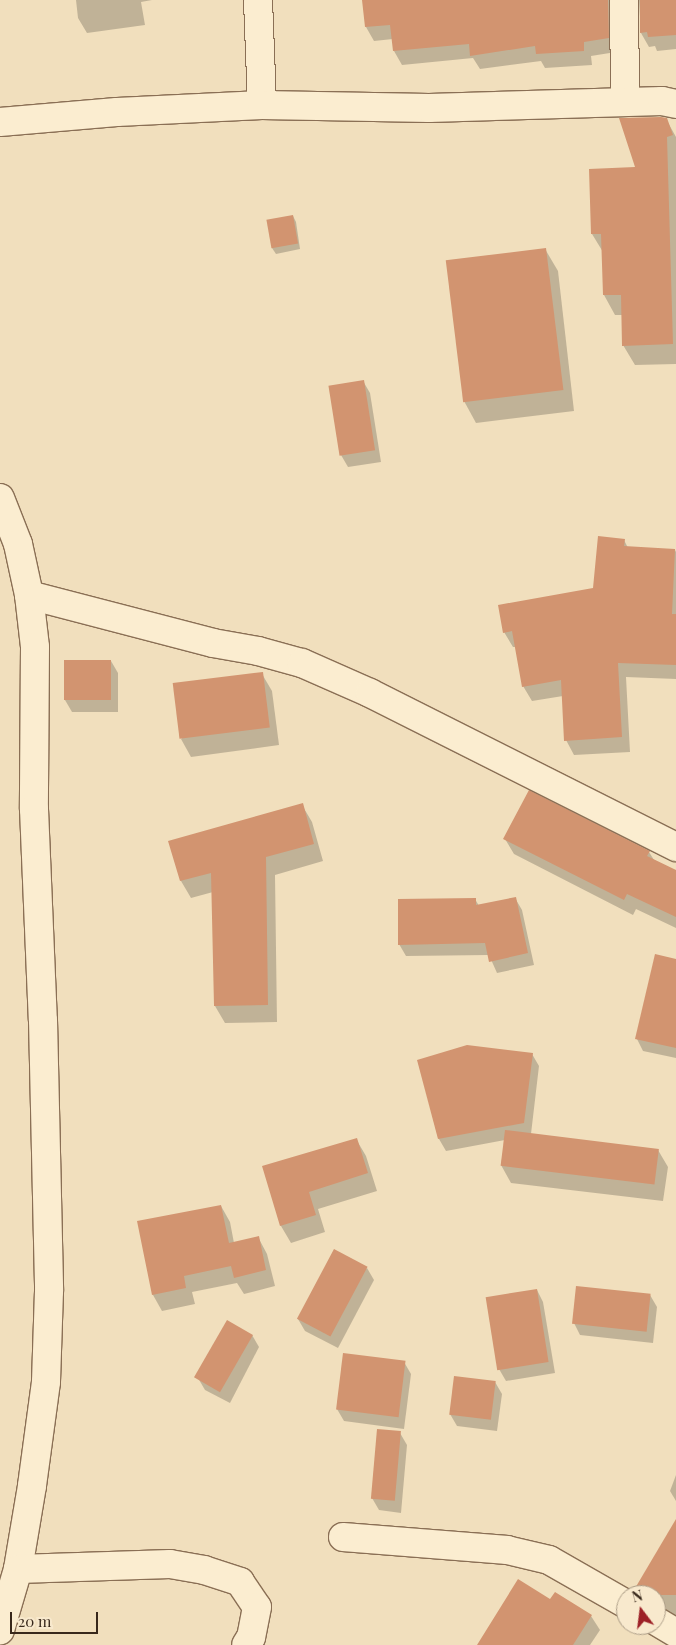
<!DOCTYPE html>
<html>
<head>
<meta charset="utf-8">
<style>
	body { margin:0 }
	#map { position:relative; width:676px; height:1645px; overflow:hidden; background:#f1dfbd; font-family:"Playfair Display",serif }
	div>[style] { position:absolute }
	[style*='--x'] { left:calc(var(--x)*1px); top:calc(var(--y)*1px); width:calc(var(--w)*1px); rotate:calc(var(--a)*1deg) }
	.shadow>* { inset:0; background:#0003 }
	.building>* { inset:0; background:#d29470; transform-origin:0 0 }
	.roads { filter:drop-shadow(1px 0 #8a6f55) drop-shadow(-1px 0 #8a6f55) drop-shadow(0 1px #8a6f55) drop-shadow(0 -1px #8a6f55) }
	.minor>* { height:28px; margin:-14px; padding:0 14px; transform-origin:14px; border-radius:14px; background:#fbedd0 }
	span { translate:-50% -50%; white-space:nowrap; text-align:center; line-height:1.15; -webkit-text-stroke:5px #f8e9cd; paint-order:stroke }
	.north { position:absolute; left:616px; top:1585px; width:50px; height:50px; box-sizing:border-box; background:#f8e9cd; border:1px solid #ab9c86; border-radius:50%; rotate:345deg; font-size:14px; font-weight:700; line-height:20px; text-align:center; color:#38281b }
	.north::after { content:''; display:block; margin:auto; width:18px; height:22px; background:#9d2127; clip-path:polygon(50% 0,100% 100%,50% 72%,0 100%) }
	.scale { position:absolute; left:10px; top:1612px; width:88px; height:22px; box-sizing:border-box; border:2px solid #38281b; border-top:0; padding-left:6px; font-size:15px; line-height:18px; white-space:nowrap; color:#38281b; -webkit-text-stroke:4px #f8e9cd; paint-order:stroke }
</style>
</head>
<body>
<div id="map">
	<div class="shadow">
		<i style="clip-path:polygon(76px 0,152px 0,141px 2px,145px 25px,87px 33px,78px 18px)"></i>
		<i style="clip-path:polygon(363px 0,626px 0,616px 52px,591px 56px,592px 65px,545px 68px,541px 61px,480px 69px,473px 58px,402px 65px,394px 51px,393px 39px,374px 41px,366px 27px)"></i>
		<i style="clip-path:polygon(639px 0,676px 0,676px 49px,657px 51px,655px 46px,649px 47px,641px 33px)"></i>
		<i style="clip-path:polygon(666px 119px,676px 137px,676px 364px,635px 365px,623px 345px,622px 315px,615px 315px,604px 295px,603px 252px,592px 234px,591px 170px,636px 169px)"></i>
		<i style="clip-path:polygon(293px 216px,296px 222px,300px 249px,276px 254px,272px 248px)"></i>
		<i style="clip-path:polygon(545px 249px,558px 271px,574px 411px,476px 423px,464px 401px)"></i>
		<i style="clip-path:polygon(363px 381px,370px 393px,381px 462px,348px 467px,341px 455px)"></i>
		<i style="clip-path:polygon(624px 540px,628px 548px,675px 550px,676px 552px,676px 679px,626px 677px,630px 752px,574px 755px,566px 740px,563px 696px,532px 701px,523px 686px,516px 647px,513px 647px,504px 632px,594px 589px)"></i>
		<i style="clip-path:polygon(65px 661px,111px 661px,118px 673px,118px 712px,72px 712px,65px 700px)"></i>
		<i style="clip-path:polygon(262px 674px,272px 691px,279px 745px,191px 757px,181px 739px)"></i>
		<i style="clip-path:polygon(302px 805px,312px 822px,323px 861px,275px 875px,277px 1022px,225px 1023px,215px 1006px,213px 892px,191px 898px,181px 881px,170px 842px)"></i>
		<i style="clip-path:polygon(505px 839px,649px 852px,654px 860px,676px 871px,676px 928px,636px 909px,633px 915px,514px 854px)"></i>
		<i style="clip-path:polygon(515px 898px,522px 910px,534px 965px,497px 973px,489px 955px,406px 956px,399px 944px,475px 899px,479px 906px)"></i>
		<i style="clip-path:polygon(676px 960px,676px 1058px,643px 1051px,637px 1039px)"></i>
		<i style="clip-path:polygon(532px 1054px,539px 1066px,531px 1134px,658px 1150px,668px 1167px,663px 1201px,511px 1183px,501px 1165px,505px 1140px,446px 1151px,439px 1139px,419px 1060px)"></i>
		<i style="clip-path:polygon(356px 1139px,366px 1156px,377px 1191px,318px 1209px,325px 1232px,291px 1243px,281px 1226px,264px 1167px)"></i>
		<i style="clip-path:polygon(221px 1206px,230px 1222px,234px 1243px,258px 1237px,267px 1254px,275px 1286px,244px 1294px,237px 1283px,192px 1292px,195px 1304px,162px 1311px,153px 1295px,139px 1222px)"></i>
		<i style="clip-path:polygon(367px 1268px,374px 1280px,338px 1348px,305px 1331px,298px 1319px)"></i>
		<i style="clip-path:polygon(537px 1290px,543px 1302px,555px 1373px,506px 1381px,499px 1369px)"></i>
		<i style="clip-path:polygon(650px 1295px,657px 1307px,653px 1343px,580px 1335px,574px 1323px)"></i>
		<i style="clip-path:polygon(252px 1335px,259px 1347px,230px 1403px,205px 1390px,198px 1378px)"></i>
		<i style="clip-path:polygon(404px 1362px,411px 1374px,404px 1429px,344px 1421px,337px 1409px)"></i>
		<i style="clip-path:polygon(495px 1382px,502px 1394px,497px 1431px,457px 1426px,450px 1414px)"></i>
		<i style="clip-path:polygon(400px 1433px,407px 1445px,401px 1513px,379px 1510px,372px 1498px)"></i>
		<i style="clip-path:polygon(676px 1475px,676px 1501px,670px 1491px)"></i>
		<i style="clip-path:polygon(676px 1522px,676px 1621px,656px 1614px,656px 1595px,638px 1595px,635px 1590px)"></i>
		<i style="clip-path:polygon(551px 1601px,591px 1616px,600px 1630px,590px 1645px,487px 1645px)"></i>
	</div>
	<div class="building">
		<i style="clip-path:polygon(362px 0,608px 0,609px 38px,584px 42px,584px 51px,536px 54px,535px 46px,470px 56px,469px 44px,393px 51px,390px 25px,365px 27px)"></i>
		<i style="clip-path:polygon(640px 0,676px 0,676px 35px,648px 37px,647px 32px,640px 33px)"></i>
		<i style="clip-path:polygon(661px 117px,667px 118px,673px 135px,667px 137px,673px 344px,622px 346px,621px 295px,603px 295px,601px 234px,591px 234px,589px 169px,635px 167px,619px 118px)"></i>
		<i style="left:293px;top:215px;width:29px;height:27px;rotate:80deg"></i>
		<i style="left:546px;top:248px;width:143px;height:101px;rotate:83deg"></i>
		<i style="left:364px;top:380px;width:71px;height:36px;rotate:81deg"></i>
		<i style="clip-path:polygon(598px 536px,625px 539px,624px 546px,675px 549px,672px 614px,676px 614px,676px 665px,618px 663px,622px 737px,564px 741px,561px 680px,522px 687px,512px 631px,503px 633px,498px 605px,593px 588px)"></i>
		<i style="left:64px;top:660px;width:47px;height:40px"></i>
		<i style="left:263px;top:672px;width:56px;height:91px;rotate:83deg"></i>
		<i style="clip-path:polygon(529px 790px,650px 851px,647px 856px,676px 870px,676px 917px,627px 894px,624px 900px,503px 839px)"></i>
		<i style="clip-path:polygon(303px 803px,314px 844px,266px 857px,268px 1005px,214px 1006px,211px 873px,180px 881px,168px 841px)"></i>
		<i style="clip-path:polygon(516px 897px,528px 953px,489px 962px,485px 943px,398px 945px,398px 899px,476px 898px,476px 905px)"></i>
		<i style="clip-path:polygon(655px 954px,676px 959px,676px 1048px,635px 1039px)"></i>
		<i style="clip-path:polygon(467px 1045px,533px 1053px,524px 1123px,438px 1139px,417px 1060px)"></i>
		<i style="left:505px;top:1130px;width:155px;height:36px;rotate:7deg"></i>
		<i style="clip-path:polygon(357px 1138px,368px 1173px,309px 1192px,316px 1215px,280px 1226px,262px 1166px)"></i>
		<i style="clip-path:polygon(221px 1205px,229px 1243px,259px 1236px,266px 1270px,234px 1278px,231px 1266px,184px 1276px,186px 1288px,152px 1295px,137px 1221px)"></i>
		<i style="left:334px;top:1249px;width:38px;height:79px;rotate:28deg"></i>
		<i style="left:576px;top:1286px;width:75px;height:38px;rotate:6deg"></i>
		<i style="left:537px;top:1289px;width:74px;height:52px;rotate:81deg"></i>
		<i style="left:227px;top:1320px;width:30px;height:66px;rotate:30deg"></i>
		<i style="left:343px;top:1353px;width:63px;height:57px;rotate:7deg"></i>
		<i style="left:454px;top:1376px;width:42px;height:39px;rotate:7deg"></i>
		<i style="left:377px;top:1429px;width:24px;height:70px;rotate:5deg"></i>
		<i style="clip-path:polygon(676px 1519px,676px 1595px,638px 1595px,634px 1590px)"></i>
		<i style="clip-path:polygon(518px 1579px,550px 1599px,555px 1592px,592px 1615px,573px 1645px,477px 1645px)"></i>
	</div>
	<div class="roads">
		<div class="minor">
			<i style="--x:258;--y:0;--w:105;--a:87.8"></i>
			<i style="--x:624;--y:0;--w:101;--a:89.4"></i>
			<i style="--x:0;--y:122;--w:117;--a:-4.9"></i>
			<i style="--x:117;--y:112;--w:145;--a:-2.8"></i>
			<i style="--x:262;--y:105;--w:167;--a:1"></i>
			<i style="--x:429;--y:108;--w:233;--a:-1.7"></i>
			<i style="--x:662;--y:101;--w:14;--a:12"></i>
			<i style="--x:0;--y:498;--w:49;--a:68.6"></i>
			<i style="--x:18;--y:544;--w:52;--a:77.8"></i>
			<i style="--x:29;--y:595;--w:52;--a:83.4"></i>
			<i style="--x:35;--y:647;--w:162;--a:90.4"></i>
			<i style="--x:34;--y:809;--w:211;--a:87.6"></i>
			<i style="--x:43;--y:1020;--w:271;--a:88.7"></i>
			<i style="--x:49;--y:1291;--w:91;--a:91.9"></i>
			<i style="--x:46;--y:1382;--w:105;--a:97.7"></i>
			<i style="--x:32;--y:1486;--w:84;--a:99.6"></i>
			<i style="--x:18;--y:1569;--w:64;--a:106.4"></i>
			<i style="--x:29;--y:595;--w:190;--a:14.6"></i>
			<i style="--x:213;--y:643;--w:46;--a:10.1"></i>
			<i style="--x:258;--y:651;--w:46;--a:15.3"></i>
			<i style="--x:302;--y:663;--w:74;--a:23.8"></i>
			<i style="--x:370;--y:693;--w:343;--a:26.7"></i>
			<i style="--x:343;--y:1537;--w:165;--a:4.5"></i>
			<i style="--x:507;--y:1550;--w:43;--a:13.4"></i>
			<i style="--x:549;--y:1560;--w:89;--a:29.7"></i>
			<i style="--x:18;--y:1569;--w:152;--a:-1.9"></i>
			<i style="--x:170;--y:1564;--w:35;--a:10"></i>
			<i style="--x:204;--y:1570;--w:38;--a:18"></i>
			<i style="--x:240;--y:1582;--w:30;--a:56"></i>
			<i style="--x:257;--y:1607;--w:31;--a:101"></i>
			<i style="--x:251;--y:1637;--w:9;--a:122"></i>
			<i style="--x:656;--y:1621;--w:23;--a:31"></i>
		</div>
	</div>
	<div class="north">N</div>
	<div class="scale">20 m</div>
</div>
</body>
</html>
